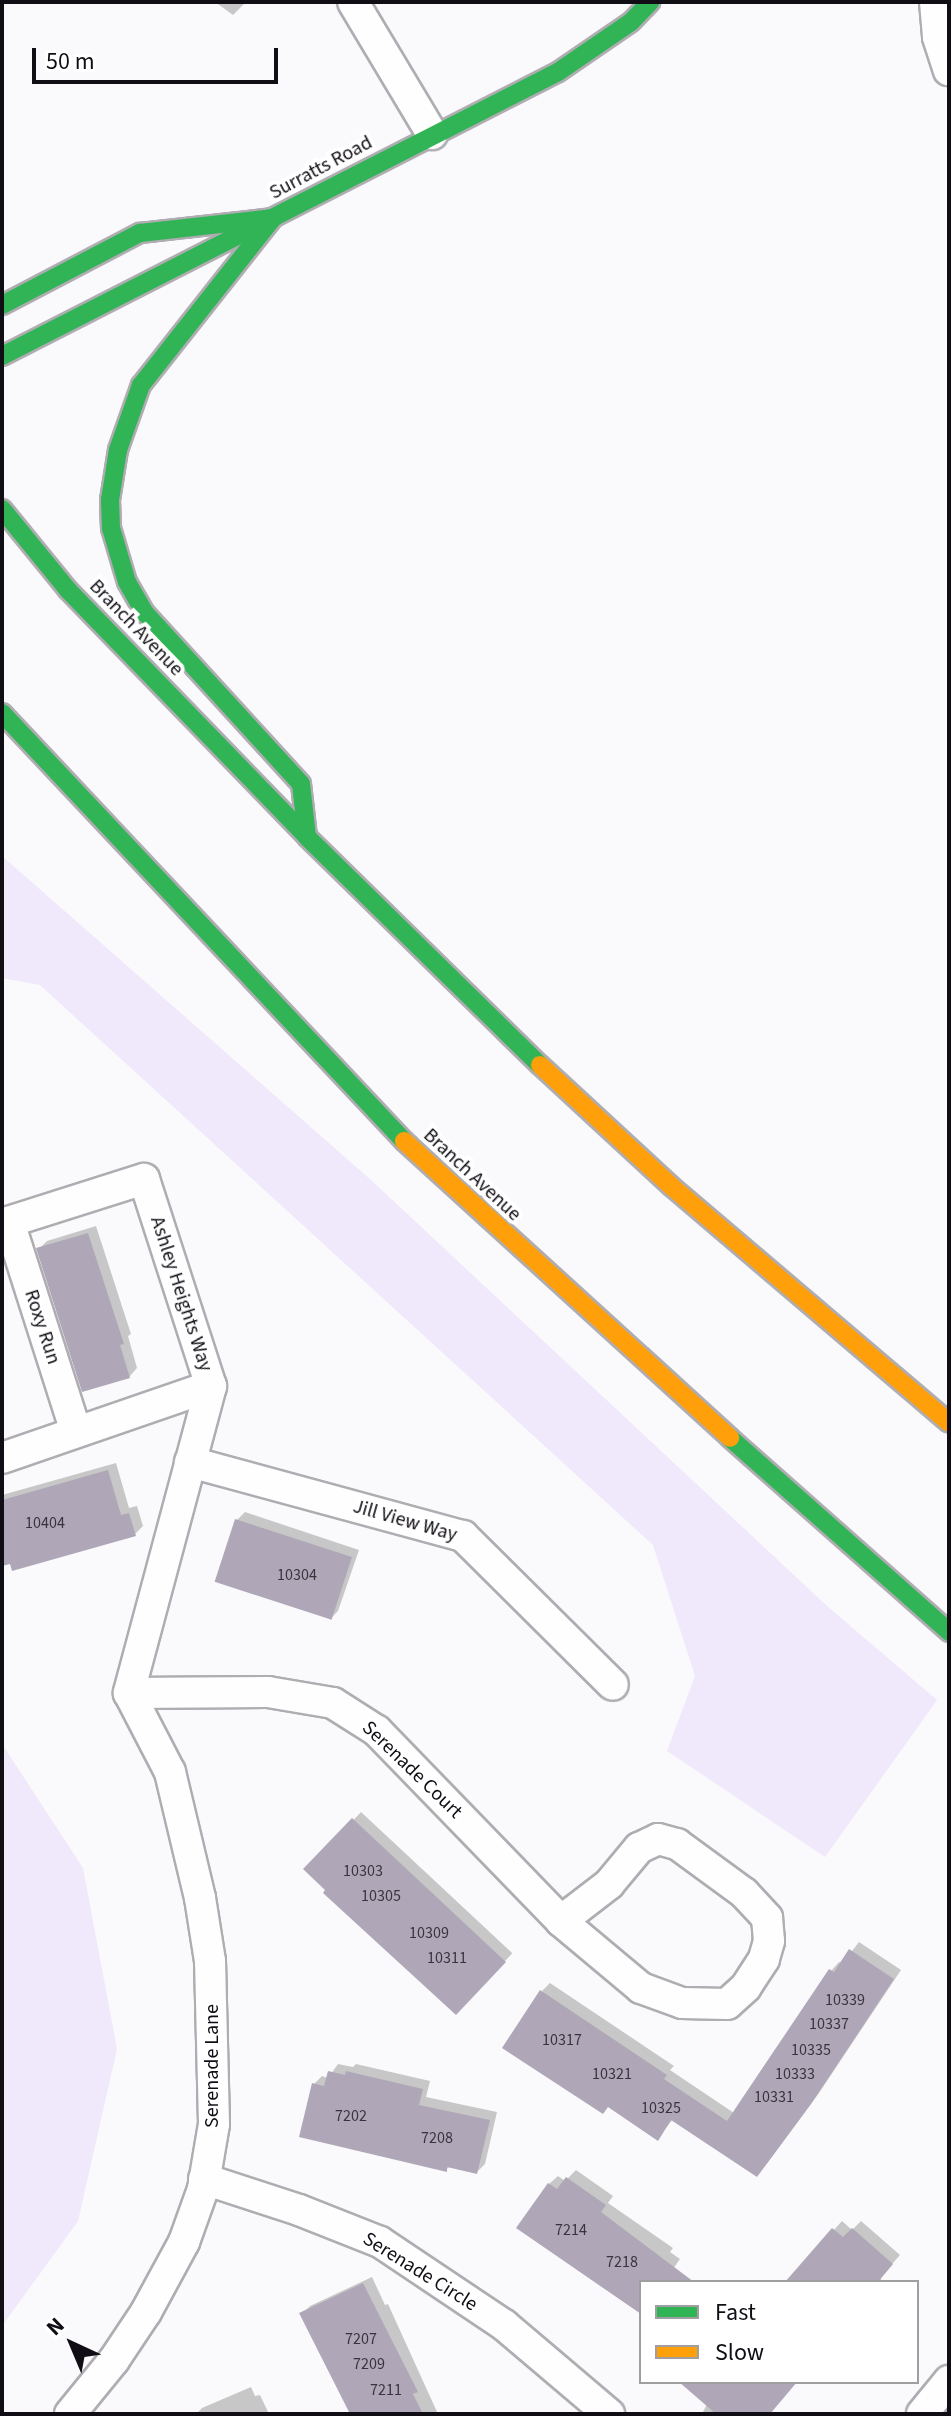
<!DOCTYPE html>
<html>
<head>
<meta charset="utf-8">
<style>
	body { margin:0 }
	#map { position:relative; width:951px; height:2416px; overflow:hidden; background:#faf9fb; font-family:"Source Sans 3",sans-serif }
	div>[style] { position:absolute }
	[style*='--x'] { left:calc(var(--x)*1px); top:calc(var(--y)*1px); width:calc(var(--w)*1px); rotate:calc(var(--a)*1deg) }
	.green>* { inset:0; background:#f0e8fb }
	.shadow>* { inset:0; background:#0003; transform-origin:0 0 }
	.building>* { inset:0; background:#afa7b7; transform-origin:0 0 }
	.roads { filter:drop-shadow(2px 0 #afadb2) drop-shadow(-2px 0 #afadb2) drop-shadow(0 2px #afadb2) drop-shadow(0 -2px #afadb2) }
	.street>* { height:30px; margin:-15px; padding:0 15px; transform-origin:15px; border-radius:15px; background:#fefefe }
	.fast>* { height:18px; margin:-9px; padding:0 9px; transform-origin:9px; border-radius:9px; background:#30b455 }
	.slow>* { height:18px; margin:-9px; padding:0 9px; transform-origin:9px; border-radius:9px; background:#ff9f0a }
	span { translate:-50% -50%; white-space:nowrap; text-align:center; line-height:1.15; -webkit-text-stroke:8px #fff; paint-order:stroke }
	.number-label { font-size:16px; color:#38343e }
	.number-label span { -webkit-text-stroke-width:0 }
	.street-label { font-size:20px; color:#110d15 }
	.frame { position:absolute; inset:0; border:4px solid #110d15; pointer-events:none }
	.legend { position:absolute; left:639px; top:2280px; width:280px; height:104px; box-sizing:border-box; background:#fff; border:2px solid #a09ea1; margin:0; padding:10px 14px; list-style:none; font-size:24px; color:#110d15 }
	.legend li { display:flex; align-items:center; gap:16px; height:40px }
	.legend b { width:40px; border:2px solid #a09ea1 }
	.north { position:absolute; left:32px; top:2304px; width:80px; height:80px; -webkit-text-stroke:6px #fff; paint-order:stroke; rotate:316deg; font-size:22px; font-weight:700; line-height:32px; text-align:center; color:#110d15 }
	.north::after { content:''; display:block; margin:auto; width:28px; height:36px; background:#110d15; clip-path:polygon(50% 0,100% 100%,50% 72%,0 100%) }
	.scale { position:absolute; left:32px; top:48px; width:246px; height:36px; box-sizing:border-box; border:4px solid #110d15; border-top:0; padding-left:10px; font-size:24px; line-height:28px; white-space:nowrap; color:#110d15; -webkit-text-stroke:6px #fff; paint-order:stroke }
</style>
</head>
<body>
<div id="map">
	<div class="green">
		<i style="clip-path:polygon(2px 856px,372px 1181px,827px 1606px,937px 1700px,825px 1857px,667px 1751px,695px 1676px,653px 1545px,40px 985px,2px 978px)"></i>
		<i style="clip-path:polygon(2px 1744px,83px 1868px,117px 2049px,78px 2221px,2px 2326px)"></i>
	</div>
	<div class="shadow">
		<i style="clip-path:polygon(215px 2px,246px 2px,233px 15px)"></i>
		<i style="clip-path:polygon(96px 1226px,131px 1334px,128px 1336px,137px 1368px,129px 1377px,39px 1249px,47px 1241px)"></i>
		<i style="clip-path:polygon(116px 1463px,129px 1508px,137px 1506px,143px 1526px,134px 1535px,2px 1564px,2px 1495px)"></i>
		<i style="clip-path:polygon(245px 1512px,359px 1550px,338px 1611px,330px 1619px,237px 1520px)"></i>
		<i style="left:361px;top:1812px;width:207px;height:79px;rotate:43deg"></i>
		<i style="clip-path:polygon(859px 1942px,901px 1970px,819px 2093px,765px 2166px,673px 2119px,658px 2138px,542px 1991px,550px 1983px,674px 2066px,670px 2070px,734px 2113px,831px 1971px,839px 1962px,842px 1964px)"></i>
		<i style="clip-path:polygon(338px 2064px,353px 2067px,356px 2064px,430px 2081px,426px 2097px,497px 2112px,485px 2164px,477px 2172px,450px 2166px,446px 2170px,314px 2084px,322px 2076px,328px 2078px)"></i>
		<i style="clip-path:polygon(576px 2170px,613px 2196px,608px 2203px,673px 2248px,670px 2252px,680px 2259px,664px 2282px,641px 2282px,641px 2312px,549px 2184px,558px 2176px,565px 2181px)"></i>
		<i style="clip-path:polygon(842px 2221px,852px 2230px,861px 2221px,900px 2255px,880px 2278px,883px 2282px,787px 2282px)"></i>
		<i style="clip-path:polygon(372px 2277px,385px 2305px,388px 2304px,438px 2414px,352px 2414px,302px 2314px,310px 2306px)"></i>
		<i style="clip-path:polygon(707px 2382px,796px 2382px,768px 2414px,702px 2414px,707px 2404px)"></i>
		<i style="clip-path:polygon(251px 2387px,255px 2396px,260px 2395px,269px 2414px,196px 2414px,202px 2408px)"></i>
	</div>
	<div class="building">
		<i style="clip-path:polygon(88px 1233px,124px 1344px,120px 1345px,130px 1378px,82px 1392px,36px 1248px)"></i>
		<i style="clip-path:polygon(108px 1470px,121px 1515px,129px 1513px,136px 1536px,12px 1571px,10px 1564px,2px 1566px,2px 1500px)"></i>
		<i style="left:235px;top:1519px;width:123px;height:66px;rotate:18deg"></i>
		<i style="clip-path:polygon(352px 1818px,506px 1962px,456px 2015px,323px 1893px,325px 1890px,303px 1869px)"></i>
		<i style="clip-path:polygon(849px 1949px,894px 1979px,811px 2104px,757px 2177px,671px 2120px,658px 2141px,608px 2107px,603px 2114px,502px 2048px,540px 1990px,667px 2075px,664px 2079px,727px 2121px,829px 1969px,834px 1972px)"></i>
		<i style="clip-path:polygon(328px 2071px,345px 2075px,346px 2071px,423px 2089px,419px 2105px,490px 2120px,477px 2174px,447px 2167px,447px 2172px,299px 2137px,312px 2083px,324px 2086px)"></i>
		<i style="clip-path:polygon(566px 2177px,606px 2205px,601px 2212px,694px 2282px,641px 2282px,641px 2314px,516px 2228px,548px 2183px,557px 2189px)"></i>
		<i style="clip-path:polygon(832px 2228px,843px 2237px,852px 2228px,893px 2264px,878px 2282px,785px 2282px)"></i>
		<i style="clip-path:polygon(363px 2283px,418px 2392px,413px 2394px,423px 2414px,350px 2414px,299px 2313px)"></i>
		<i style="clip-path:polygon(679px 2382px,797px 2382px,770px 2414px,716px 2414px)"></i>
	</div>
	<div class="roads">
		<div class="street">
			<i style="--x:353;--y:2;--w:154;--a:59.1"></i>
			<i style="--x:935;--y:2;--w:35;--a:85"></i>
			<i style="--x:938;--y:37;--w:35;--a:72"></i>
			<i style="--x:9;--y:1222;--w:220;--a:72.3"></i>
			<i style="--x:2;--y:1224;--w:149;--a:-17.6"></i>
			<i style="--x:144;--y:1179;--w:218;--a:72.1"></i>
			<i style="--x:211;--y:1386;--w:318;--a:105"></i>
			<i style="--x:2;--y:1458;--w:221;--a:-19"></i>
			<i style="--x:190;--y:1462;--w:283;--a:15.2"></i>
			<i style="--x:463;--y:1536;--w:211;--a:44.8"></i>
			<i style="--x:129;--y:1693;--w:139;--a:-0.4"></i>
			<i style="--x:268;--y:1692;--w:66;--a:9.6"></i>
			<i style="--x:333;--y:1703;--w:52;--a:32.5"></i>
			<i style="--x:377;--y:1731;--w:264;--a:45.9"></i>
			<i style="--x:658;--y:1839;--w:20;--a:15"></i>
			<i style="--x:677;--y:1844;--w:83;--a:36.2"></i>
			<i style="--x:744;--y:1893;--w:34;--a:47"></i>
			<i style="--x:767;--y:1918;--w:23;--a:85"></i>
			<i style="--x:769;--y:1941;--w:19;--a:106"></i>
			<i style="--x:764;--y:1959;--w:33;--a:123"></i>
			<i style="--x:746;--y:1987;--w:25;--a:138"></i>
			<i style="--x:727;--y:2004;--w:45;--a:-178.7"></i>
			<i style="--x:682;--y:2003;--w:44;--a:-159.9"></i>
			<i style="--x:641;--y:1988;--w:104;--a:-140.1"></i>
			<i style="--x:561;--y:1921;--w:61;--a:-37.6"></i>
			<i style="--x:609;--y:1884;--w:47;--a:-50.2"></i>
			<i style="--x:639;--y:1848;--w:21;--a:-25"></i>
			<i style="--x:204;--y:2179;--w:100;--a:18.1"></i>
			<i style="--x:299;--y:2210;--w:87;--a:21.6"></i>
			<i style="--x:380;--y:2242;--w:149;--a:33.8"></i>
			<i style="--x:504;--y:2325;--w:138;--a:40.3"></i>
			<i style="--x:70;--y:2414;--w:70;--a:-50.8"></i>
			<i style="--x:114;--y:2360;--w:58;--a:-56.3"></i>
			<i style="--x:146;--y:2312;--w:80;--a:-61.5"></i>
			<i style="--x:184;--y:2242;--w:56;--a:-70.3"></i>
			<i style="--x:203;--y:2189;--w:66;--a:-80.4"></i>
			<i style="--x:214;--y:2124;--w:163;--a:-91.4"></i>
			<i style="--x:210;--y:1961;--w:64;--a:-99"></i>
			<i style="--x:200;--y:1898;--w:130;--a:-103.4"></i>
			<i style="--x:170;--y:1772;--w:89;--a:-117.4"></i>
			<i style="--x:922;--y:2414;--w:43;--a:-50.7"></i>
		</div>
		<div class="fast">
			<i style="--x:273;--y:218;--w:213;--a:128.3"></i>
			<i style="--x:141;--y:385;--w:69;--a:109.5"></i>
			<i style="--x:118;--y:450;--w:51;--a:99.1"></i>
			<i style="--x:110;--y:500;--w:28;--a:88"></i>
			<i style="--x:111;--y:528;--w:56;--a:73.5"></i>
			<i style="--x:127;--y:582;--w:36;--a:60"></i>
			<i style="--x:145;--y:613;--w:231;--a:47.6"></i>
			<i style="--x:301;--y:784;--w:53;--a:83.5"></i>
			<i style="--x:2;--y:305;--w:156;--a:-27.6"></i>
			<i style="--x:140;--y:233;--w:134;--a:-6.4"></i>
			<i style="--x:2;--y:356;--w:624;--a:-27.06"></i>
			<i style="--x:558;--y:72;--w:88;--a:-34.4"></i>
			<i style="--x:631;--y:22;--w:28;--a:-46"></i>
			<i style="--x:2;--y:509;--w:104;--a:50.8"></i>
			<i style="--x:68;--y:590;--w:344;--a:45.9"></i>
			<i style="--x:307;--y:837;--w:326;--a:44.4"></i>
			<i style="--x:2;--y:713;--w:587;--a:46.79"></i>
			<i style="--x:730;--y:1438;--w:293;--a:41.5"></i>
		</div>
		<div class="slow">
			<i style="--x:540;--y:1065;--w:178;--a:42.7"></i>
			<i style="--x:671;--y:1186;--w:365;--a:40.4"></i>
			<i style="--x:404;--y:1141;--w:441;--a:42.3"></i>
		</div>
	</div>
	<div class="number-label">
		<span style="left:45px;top:1523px">10404</span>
		<span style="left:297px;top:1575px">10304</span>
		<span style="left:363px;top:1871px">10303</span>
		<span style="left:381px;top:1896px">10305</span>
		<span style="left:429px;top:1933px">10309</span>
		<span style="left:447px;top:1958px">10311</span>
		<span style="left:845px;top:2000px">10339</span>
		<span style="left:829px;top:2024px">10337</span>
		<span style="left:562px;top:2040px">10317</span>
		<span style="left:811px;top:2050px">10335</span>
		<span style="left:612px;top:2074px">10321</span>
		<span style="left:795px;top:2074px">10333</span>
		<span style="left:774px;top:2097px">10331</span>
		<span style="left:661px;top:2108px">10325</span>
		<span style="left:351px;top:2116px">7202</span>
		<span style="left:437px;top:2138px">7208</span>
		<span style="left:571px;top:2230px">7214</span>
		<span style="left:622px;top:2262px">7218</span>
		<span style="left:361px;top:2339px">7207</span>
		<span style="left:369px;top:2364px">7209</span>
		<span style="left:386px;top:2390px">7211</span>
	</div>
	<div class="street-label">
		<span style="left:321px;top:168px;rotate:-28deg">Surratts Road</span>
		<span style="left:136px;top:628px;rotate:46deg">Branch Avenue</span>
		<span style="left:472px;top:1175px;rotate:43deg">Branch Avenue</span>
		<span style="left:181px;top:1294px;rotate:72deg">Ashley Heights Way</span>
		<span style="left:42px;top:1327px;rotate:72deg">Roxy Run</span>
		<span style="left:405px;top:1521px;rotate:16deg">Jill View Way</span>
		<span style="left:412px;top:1770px;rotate:44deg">Serenade Court</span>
		<span style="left:212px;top:2066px;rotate:-90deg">Serenade Lane</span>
		<span style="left:420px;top:2272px;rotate:32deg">Serenade Circle</span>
	</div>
	<div class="frame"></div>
	<ul class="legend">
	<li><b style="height:10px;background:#30b455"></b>Fast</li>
	<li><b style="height:10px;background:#ff9f0a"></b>Slow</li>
	</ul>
	<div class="north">N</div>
	<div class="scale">50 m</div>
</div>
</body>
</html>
